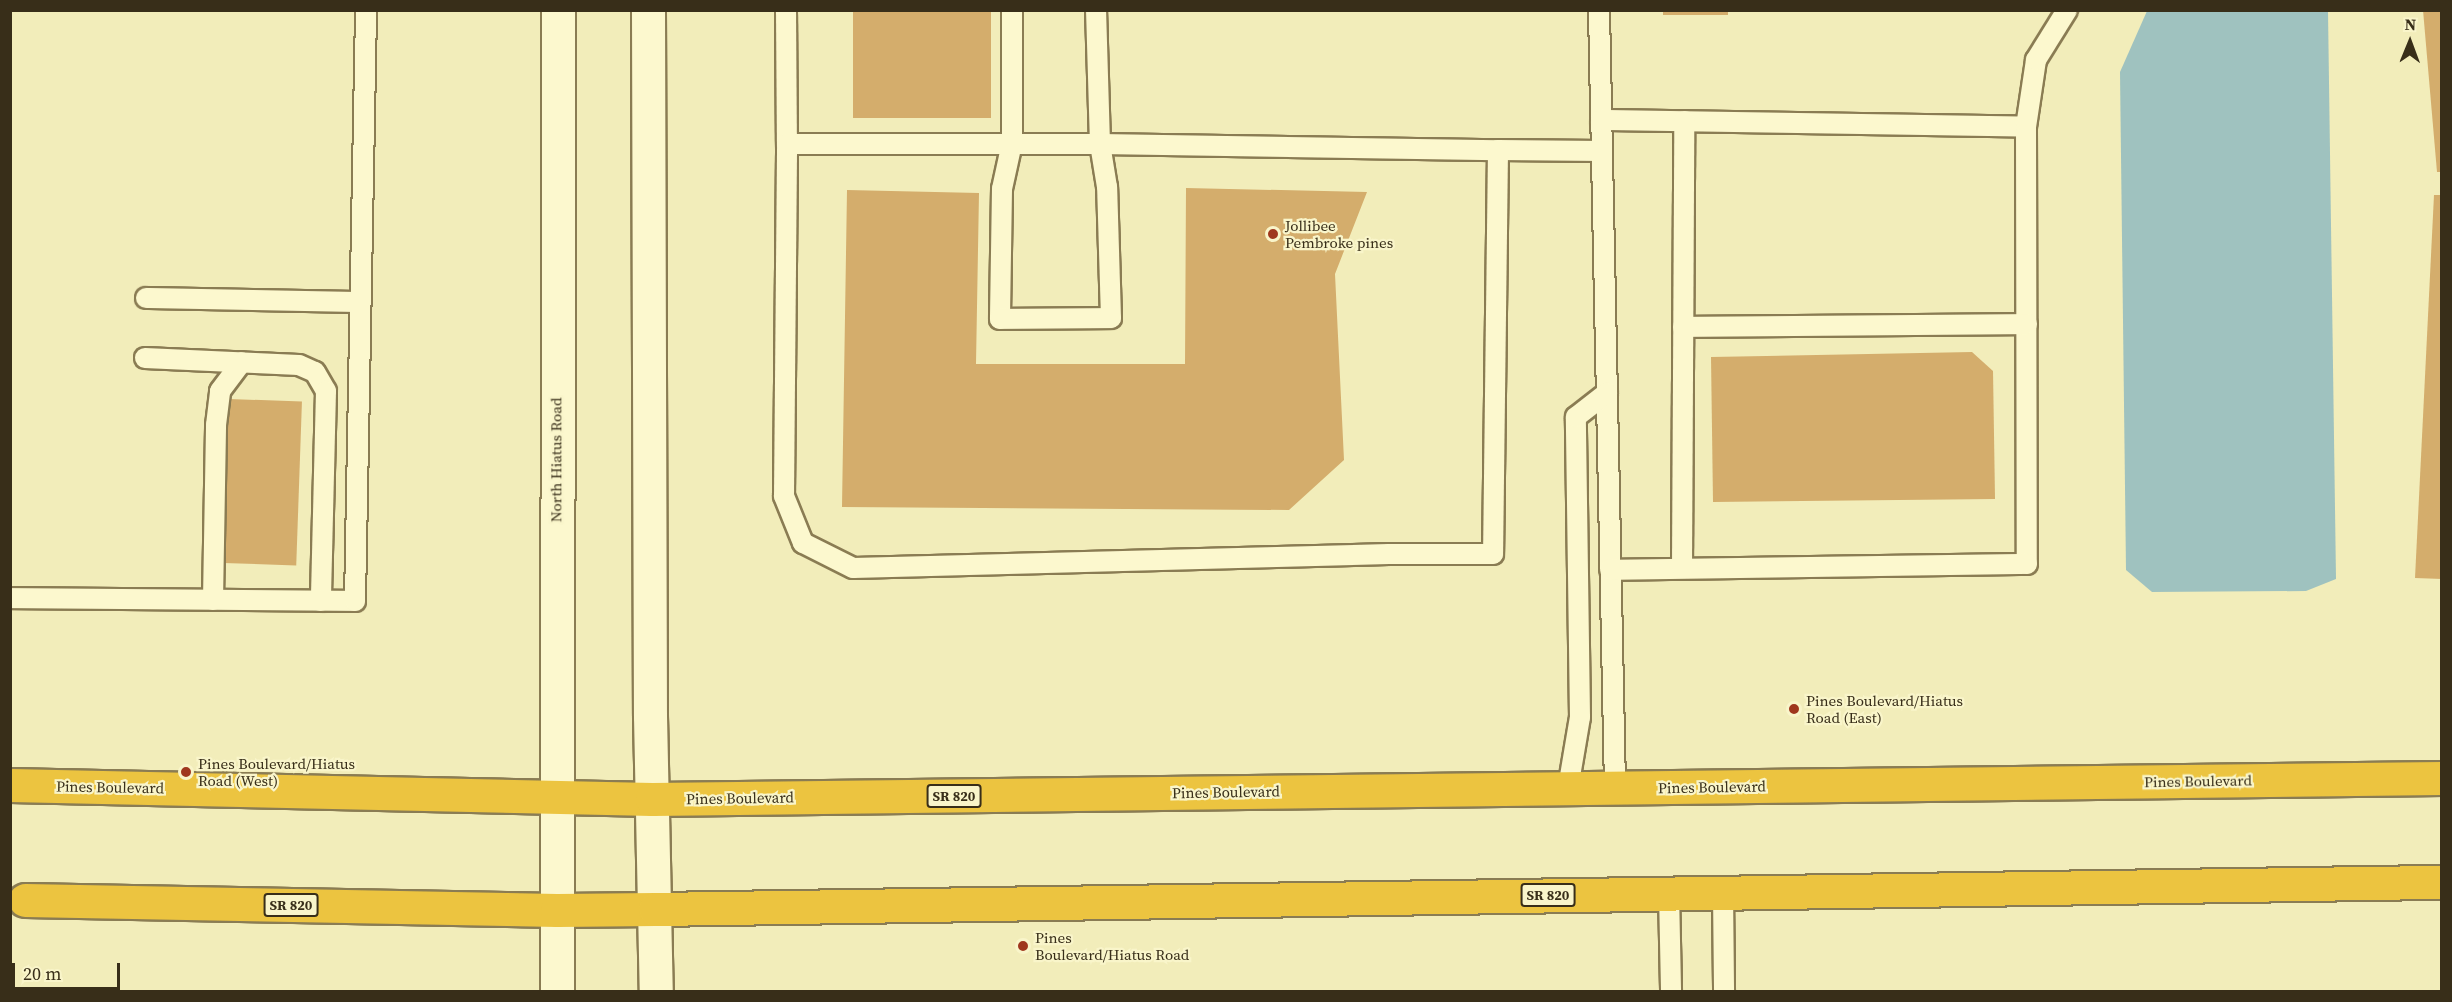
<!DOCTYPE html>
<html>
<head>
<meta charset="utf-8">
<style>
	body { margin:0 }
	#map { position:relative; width:2452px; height:1002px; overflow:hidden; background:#f2edba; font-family:"Source Serif 4",serif }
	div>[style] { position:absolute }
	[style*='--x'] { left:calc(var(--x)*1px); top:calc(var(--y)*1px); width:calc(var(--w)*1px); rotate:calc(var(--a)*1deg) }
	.water>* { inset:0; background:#9fc2bf }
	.building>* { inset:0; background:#d4ad6c; transform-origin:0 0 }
	.roads { filter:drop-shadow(2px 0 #8a7c53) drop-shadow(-2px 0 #8a7c53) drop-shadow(0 2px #8a7c53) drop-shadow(0 -2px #8a7c53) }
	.lane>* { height:20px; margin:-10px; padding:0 10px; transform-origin:10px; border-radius:10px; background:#fcf8ce }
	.secondary>* { height:33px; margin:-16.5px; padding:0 16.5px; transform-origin:16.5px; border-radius:16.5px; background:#fcf8ce }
	.highway>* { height:33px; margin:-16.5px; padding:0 16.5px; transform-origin:16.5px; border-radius:16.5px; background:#ecc440 }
	.dots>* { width:16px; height:16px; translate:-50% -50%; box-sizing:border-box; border:3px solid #f9f5ca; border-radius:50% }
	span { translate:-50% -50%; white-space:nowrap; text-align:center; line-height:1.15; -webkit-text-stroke:4.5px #f9f5ca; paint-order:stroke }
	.shield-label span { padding:2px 4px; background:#f9f5ca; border:2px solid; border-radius:4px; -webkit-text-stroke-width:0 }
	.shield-label { font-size:14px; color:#382e19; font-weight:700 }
	.poi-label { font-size:15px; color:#382e19 }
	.left { translate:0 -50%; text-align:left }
	.street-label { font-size:15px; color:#382e19 }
	.frame { position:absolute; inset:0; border:12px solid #382e19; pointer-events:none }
	.north { position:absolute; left:2380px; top:12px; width:60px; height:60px; -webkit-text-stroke:4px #f9f5ca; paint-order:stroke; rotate:1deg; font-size:16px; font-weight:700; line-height:24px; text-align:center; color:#382e19 }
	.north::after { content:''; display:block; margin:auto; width:21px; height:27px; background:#382e19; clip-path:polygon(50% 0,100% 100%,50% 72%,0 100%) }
	.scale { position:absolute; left:12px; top:963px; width:108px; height:27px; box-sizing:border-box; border:3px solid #382e19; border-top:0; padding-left:8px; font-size:18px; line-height:21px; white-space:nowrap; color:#382e19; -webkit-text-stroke:4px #f9f5ca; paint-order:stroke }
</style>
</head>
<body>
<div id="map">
	<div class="water">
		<i style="clip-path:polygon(2147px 11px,2328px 11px,2336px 579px,2306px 591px,2152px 592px,2126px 570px,2120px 72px)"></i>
	</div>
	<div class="building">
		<i style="left:853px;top:10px;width:138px;height:108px"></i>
		<i style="left:1663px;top:10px;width:65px;height:5px"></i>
		<i style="clip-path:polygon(2423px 10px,2442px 10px,2442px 172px,2437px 172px)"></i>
		<i style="clip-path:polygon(1186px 188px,1367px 192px,1335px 274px,1344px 460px,1289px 510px,842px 507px,847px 190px,979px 193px,976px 364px,1185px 364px)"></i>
		<i style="clip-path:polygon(2434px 195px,2442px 195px,2442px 579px,2415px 578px)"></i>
		<i style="clip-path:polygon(1972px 352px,1993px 371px,1995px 499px,1713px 502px,1711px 357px)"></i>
		<i style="left:229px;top:399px;width:73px;height:164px;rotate:2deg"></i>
	</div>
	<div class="roads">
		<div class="lane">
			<i style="--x:786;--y:10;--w:134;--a:89.6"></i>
			<i style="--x:1012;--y:10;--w:133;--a:90"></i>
			<i style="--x:1012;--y:143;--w:47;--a:102.3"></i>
			<i style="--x:1002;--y:189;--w:130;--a:90.9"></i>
			<i style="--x:1000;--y:319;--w:111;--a:-0.5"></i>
			<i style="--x:1111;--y:318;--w:131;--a:-91.7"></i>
			<i style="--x:1107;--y:187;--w:44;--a:-99.2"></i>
			<i style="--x:1100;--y:144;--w:134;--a:-91.7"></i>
			<i style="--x:1599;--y:10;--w:778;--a:88.82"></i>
			<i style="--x:1601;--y:120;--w:425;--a:0.9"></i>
			<i style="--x:2026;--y:127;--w:437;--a:89.9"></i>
			<i style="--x:2027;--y:564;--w:417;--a:179.2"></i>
			<i style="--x:2026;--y:127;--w:68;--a:-81.5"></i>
			<i style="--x:2036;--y:60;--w:59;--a:-58.2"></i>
			<i style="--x:1498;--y:150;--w:404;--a:90.7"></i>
			<i style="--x:1493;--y:554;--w:104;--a:180"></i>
			<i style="--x:1389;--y:554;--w:536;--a:178.5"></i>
			<i style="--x:853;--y:568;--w:56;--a:-153.4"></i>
			<i style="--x:803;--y:543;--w:51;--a:-112"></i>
			<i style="--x:784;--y:496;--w:352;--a:-89.5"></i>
			<i style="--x:787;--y:144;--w:313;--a:0"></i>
			<i style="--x:1100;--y:144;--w:398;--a:0.9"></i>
			<i style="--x:1498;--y:150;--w:104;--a:0.6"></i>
			<i style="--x:146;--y:298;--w:214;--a:1.1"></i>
			<i style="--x:1683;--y:327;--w:344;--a:-0.5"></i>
			<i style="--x:145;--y:358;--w:154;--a:2.6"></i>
			<i style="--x:299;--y:365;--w:17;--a:24"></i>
			<i style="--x:315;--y:372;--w:22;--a:60"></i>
			<i style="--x:326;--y:391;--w:210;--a:91.4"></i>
			<i style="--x:1682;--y:568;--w:447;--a:-89.7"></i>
			<i style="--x:10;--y:598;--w:345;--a:0.5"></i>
			<i style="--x:355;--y:601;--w:591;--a:-88.93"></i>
			<i style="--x:213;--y:600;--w:175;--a:-89"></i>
			<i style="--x:216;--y:425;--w:34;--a:-83"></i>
			<i style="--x:220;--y:391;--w:36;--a:-53"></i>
			<i style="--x:1568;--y:788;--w:72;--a:-80.4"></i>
			<i style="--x:1580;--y:717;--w:300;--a:-90.8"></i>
			<i style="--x:1576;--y:417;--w:39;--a:-38"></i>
			<i style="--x:1723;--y:892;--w:100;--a:89.4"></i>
			<i style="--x:1669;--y:893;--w:99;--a:88.8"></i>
		</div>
		<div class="secondary">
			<i style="--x:648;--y:10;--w:706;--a:89.84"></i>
			<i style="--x:650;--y:716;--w:276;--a:88.8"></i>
			<i style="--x:557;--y:992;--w:982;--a:-89.94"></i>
		</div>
		<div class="highway">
			<i style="--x:10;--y:785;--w:642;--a:1.25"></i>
			<i style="--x:652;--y:799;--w:1790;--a:-0.67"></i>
			<i style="--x:25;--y:900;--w:532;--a:1.08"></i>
			<i style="--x:557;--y:910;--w:98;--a:-0.6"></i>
			<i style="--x:655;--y:909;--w:1787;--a:-0.87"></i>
		</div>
	</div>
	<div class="dots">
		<i style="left:1273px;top:234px;background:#9f371d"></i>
		<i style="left:1794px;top:709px;background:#9f371d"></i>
		<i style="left:186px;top:772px;background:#9f371d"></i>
		<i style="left:1023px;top:946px;background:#9f371d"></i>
	</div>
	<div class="shield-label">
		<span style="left:954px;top:796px">SR 820</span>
		<span style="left:1548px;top:895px">SR 820</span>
		<span style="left:291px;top:905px">SR 820</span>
	</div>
	<div class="poi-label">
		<span class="left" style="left:1285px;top:234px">Jollibee<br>Pembroke pines</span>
		<span class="left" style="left:1806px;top:709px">Pines Boulevard/Hiatus<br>Road (East)</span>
		<span class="left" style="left:198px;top:772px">Pines Boulevard/Hiatus<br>Road (West)</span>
		<span class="left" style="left:1035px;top:946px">Pines<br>Boulevard/Hiatus Road</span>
	</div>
	<div class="street-label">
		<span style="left:556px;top:460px;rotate:-90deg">North Hiatus Road</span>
		<span style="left:2198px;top:781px;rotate:-1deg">Pines Boulevard</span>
		<span style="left:110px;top:787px;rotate:1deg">Pines Boulevard</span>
		<span style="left:1712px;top:787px;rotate:-1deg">Pines Boulevard</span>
		<span style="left:1226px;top:792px;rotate:-1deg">Pines Boulevard</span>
		<span style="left:740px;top:798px;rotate:-1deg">Pines Boulevard</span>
	</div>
	<div class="frame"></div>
	<div class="north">N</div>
	<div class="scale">20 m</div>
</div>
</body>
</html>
